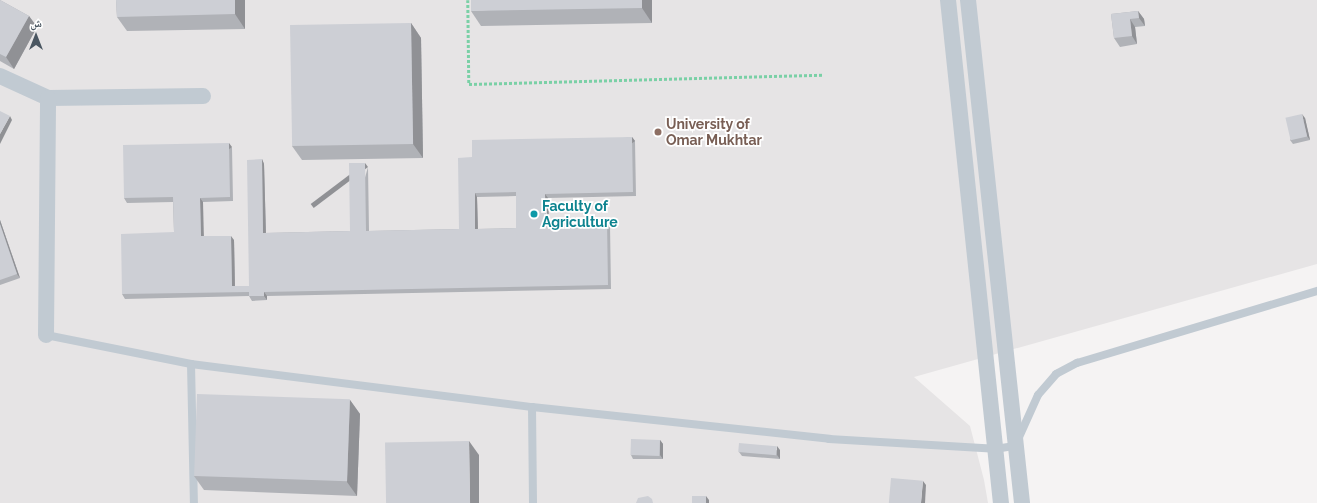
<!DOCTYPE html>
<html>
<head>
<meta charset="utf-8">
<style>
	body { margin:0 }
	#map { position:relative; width:1317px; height:503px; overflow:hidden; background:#f5f3f3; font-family:Raleway,"Noto Naskh Arabic",sans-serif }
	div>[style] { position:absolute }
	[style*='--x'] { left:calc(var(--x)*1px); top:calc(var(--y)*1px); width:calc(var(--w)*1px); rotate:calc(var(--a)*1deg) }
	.education>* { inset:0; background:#e6e4e5 }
	.path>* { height:2.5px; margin-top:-1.25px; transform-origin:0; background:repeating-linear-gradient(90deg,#7ad0a6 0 3px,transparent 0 5px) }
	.service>* { height:8px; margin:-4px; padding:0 4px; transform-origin:4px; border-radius:4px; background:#c1cad2 }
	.minor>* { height:16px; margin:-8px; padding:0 8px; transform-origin:8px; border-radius:8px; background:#c1cad2 }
	.wall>* { inset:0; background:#b0b2b7 }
	.shaded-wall>* { inset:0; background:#909195; transform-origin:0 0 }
	.building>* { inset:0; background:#cdcfd5; transform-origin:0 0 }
	.dots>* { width:11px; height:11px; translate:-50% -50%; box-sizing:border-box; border:2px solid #fff; border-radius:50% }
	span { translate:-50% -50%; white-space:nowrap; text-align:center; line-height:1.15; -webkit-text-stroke:3.5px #fff; paint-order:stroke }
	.education-label { font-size:14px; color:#785e54; font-weight:700 }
	.left { translate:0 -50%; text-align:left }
	.culture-label { font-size:14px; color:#0d838f; font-weight:700 }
	.north { position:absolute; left:16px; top:16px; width:40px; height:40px; -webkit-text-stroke:3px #fff; paint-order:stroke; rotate:0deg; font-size:11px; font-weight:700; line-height:16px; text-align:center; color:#4a5661 }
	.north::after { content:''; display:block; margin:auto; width:14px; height:18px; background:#4a5661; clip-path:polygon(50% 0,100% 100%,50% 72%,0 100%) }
</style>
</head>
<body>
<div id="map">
	<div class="education">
		<i style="clip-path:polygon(0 0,1317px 0,1317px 264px,914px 377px,970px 426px,984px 480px,988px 503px,0 503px)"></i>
	</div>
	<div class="path">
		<i style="--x:468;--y:0;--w:84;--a:89.3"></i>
		<i style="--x:469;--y:84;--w:355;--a:-1.5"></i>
	</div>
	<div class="service">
		<i style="--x:46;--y:335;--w:148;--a:11.3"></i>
		<i style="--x:191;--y:364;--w:344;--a:7.2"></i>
		<i style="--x:532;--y:407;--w:299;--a:6.1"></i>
		<i style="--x:829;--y:439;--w:166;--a:3.4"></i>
		<i style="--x:995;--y:449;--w:20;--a:-9"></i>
		<i style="--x:1015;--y:446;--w:56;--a:-65.7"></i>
		<i style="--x:1038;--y:395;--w:28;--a:-49"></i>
		<i style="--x:1056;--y:374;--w:24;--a:-28"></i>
		<i style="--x:1077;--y:363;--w:251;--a:-16.7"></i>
		<i style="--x:191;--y:364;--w:139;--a:88.8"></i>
		<i style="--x:532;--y:407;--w:96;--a:89.4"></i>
	</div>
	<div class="minor">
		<i style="--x:948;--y:0;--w:506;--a:83.99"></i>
		<i style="--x:968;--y:0;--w:506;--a:83.87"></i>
		<i style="--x:0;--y:76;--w:53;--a:24.6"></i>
		<i style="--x:48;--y:98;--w:155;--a:-0.7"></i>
		<i style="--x:46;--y:335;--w:237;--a:-89.5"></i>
	</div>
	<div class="wall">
		<i style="clip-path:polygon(0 0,29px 16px,37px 27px,14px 69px,0 61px)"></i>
		<i style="clip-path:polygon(116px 0,245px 0,245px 29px,127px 31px,117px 17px)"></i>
		<i style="clip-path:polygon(652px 0,652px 23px,481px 26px,471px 11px)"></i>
		<i style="clip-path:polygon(1138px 11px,1144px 19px,1145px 26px,1135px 27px,1137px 44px,1120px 47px,1114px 38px,1111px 14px)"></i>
		<i style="clip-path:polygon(411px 23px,421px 38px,423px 158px,302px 160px,292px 146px)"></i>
		<i style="clip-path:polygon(1305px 118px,1310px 140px,1293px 144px,1290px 140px)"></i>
		<i style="clip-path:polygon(evenodd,632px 137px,635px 141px,636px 196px,548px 198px,549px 222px,610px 225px,611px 289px,267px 296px,267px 300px,252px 301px,249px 296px,125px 299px,122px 294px,174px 232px,173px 202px,127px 203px,124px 198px,232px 147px,233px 201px,203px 202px,203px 236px,234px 240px,235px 286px,249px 286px,262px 159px,264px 164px,266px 233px,350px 231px,368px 167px,369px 231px,459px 229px,472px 157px,632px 137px,516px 196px,516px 228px,478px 229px,477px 197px,516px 196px)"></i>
		<i style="clip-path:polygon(0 220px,20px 278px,0 285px)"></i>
		<i style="clip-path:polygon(350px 400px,360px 414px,357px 496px,204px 490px,194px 476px)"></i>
		<i style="clip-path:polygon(660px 440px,663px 444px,663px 459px,633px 459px,631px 455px)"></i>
		<i style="clip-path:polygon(780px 450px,780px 459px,742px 456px,739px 452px)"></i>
	</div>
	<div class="shaded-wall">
		<i style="clip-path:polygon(235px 0,245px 0,245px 29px,235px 14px)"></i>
		<i style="clip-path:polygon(642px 0,652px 0,652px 23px,642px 8px)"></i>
		<i style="clip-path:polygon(1138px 11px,1144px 19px,1145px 26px,1139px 18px)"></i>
		<i style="clip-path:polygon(29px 16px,37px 27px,14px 69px,6px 57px)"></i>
		<i style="clip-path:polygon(1130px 19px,1135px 27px,1137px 44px,1132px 36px)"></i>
		<i style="clip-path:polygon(411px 23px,421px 38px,423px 158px,413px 144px)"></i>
		<i style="clip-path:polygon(1302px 114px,1305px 118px,1310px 140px,1307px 136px)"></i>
		<i style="clip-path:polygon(10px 116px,12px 120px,0 144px,0 134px)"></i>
		<i style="left:632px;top:137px;width:5px;height:55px;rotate:53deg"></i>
		<i style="left:229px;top:143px;width:5px;height:54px;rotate:53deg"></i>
		<i style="clip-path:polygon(262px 159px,264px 164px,266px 237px,263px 233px)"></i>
		<i style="left:365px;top:163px;width:5px;height:68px;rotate:53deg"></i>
		<i style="clip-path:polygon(475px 193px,477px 197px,478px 233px,475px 229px)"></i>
		<i style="clip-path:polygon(545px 194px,548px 198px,549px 226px,546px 222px)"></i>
		<i style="clip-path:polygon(200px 198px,203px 202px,204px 241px,201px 236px)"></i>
		<i style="clip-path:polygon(0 220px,20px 278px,17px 274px,0 224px)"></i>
		<i style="left:607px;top:220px;width:6px;height:65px;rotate:59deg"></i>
		<i style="clip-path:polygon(231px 236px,234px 240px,235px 290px,232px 286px)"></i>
		<i style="clip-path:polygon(264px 292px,267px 296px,267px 300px,264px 296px)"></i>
		<i style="clip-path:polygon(350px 400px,360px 414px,357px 496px,347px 482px)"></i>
		<i style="clip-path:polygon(660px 440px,663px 444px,663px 459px,660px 455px)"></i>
		<i style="clip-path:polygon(469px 441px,479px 455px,479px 503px,470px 503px)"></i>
		<i style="clip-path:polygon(777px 446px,780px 450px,780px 459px,777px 455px)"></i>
		<i style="clip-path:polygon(923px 481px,926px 485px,925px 503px,921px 503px)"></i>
		<i style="clip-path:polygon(706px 496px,709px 500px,709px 503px,706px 503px)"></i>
	</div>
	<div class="building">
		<i style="clip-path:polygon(0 0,29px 16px,6px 57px,0 54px)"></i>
		<i style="clip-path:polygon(116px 0,235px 0,235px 14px,117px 17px)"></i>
		<i style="clip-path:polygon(471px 0,642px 0,642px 8px,471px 11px)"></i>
		<i style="clip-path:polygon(1138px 11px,1139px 18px,1130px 19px,1132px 36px,1114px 38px,1111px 14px)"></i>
		<i style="left:411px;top:23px;width:121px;height:121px;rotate:89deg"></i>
		<i style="clip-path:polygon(0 111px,10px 116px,0 134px)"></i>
		<i style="left:1302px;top:114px;width:23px;height:17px;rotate:77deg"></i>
		<i style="clip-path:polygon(evenodd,632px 137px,633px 192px,545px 194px,546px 222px,607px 220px,608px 285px,264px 292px,264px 296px,249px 296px,249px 292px,122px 294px,121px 234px,174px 232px,173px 197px,124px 198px,123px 145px,229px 143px,230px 197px,200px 198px,201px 236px,231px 236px,232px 286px,249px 286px,247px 160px,262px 159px,263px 233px,350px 231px,349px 163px,365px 163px,366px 231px,459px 229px,458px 158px,472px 157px,472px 140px,632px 137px,516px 192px,516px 228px,475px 229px,475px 193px,516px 192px)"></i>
		<i style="clip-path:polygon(0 224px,17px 274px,0 280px)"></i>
		<i style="left:197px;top:394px;width:153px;height:82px;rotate:2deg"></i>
		<i style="left:631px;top:439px;width:29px;height:16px;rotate:2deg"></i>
		<i style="left:469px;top:441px;width:62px;height:84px;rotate:89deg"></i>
		<i style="left:739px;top:443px;width:38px;height:9px;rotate:5deg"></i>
		<i style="left:891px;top:478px;width:32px;height:25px;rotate:5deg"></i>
		<i style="clip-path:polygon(648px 496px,652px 499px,653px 503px,636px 503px,638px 498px)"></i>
		<i style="left:692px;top:496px;width:14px;height:7px"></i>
	</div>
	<div class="dots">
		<i style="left:658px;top:132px;background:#8d6e63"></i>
		<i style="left:534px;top:214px;background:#0f9aa8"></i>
	</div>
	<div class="education-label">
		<span class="left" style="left:666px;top:132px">University of<br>Omar Mukhtar</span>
	</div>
	<div class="culture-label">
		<span class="left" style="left:542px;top:214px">Faculty of<br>Agriculture</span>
	</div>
	<div class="north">ش</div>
</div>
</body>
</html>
